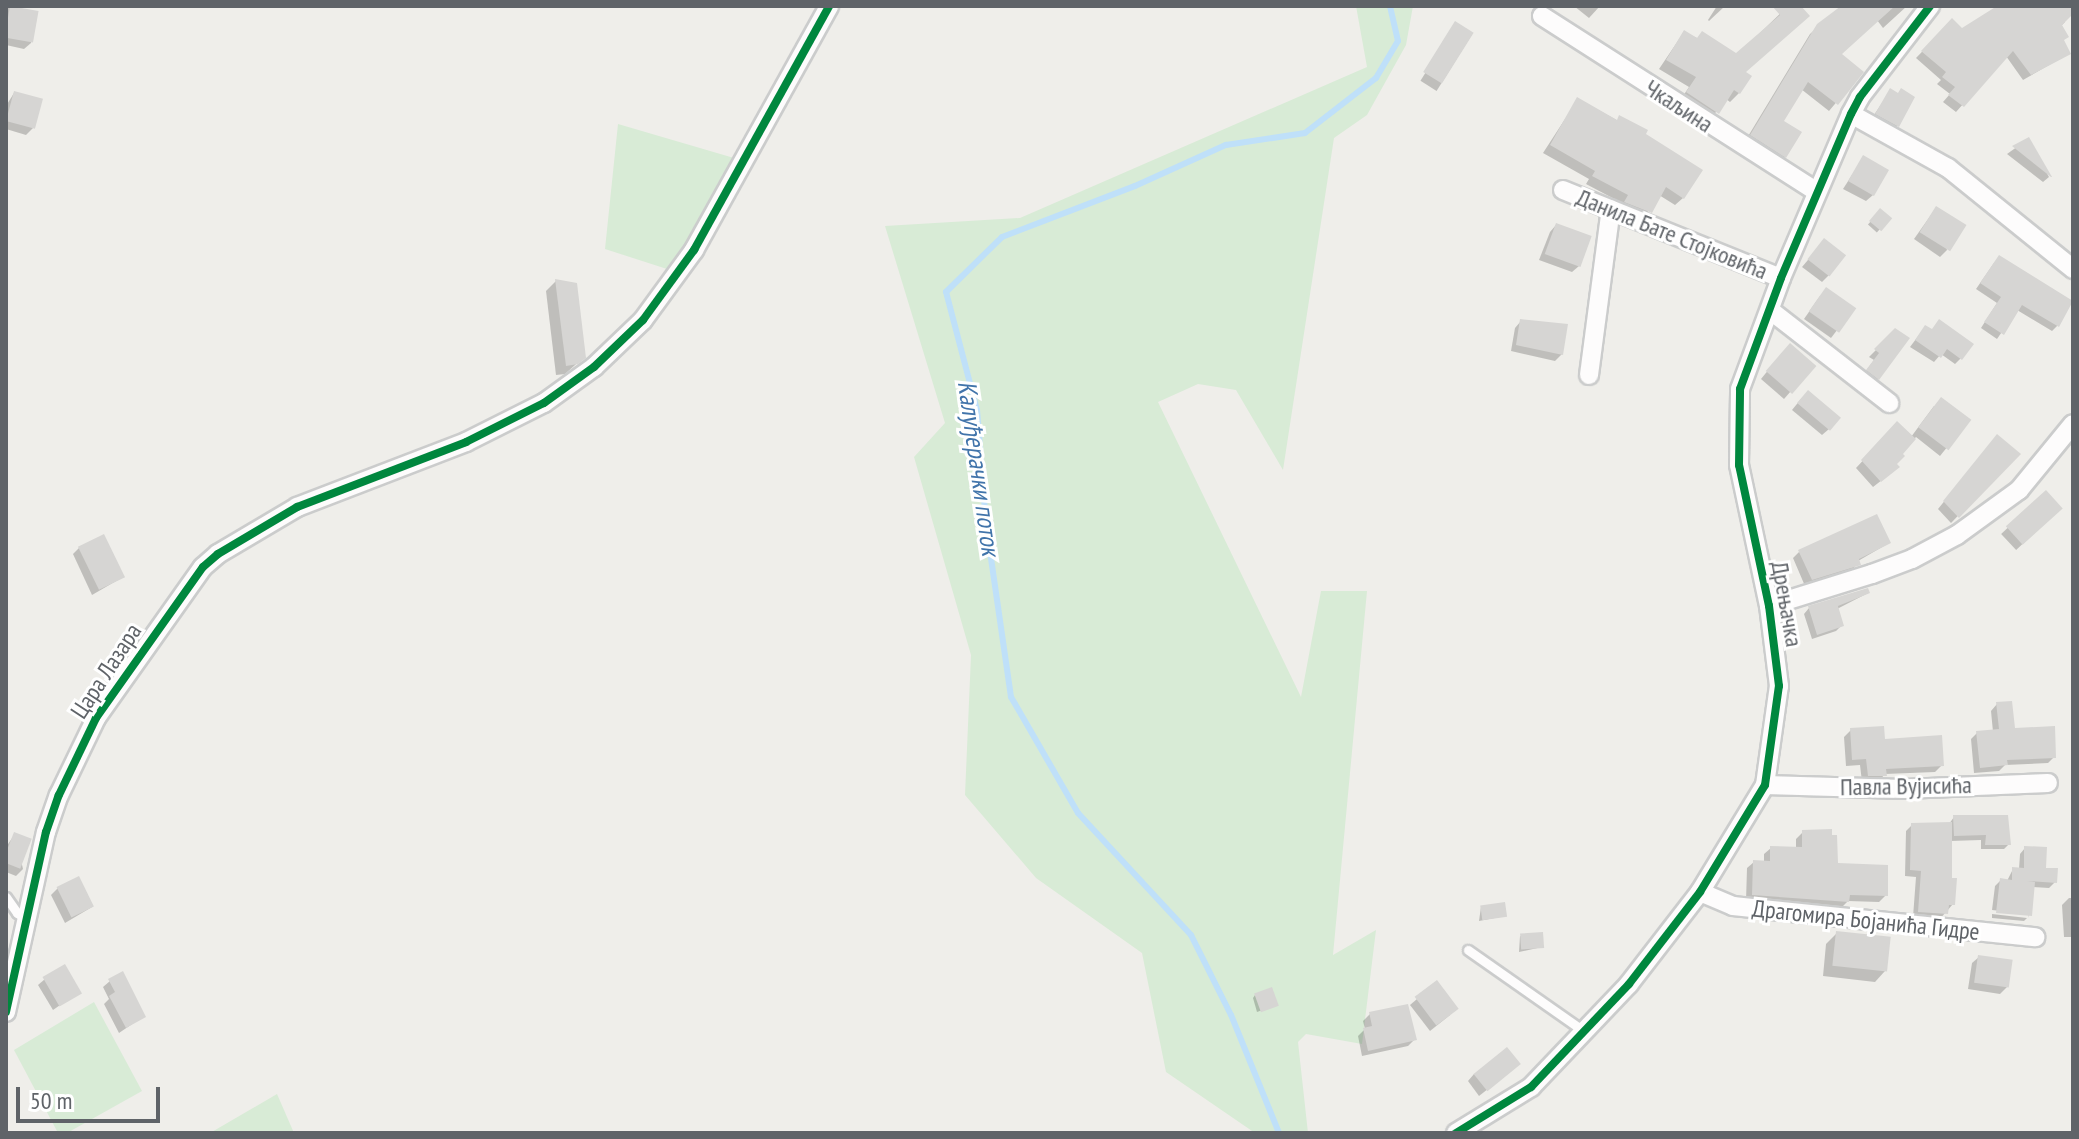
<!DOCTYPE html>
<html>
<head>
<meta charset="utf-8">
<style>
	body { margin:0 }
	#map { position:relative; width:2079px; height:1139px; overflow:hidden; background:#efeeea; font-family:"PT Sans Narrow",sans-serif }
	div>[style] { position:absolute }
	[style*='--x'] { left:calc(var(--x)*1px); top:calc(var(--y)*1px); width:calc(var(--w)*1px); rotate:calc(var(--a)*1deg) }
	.green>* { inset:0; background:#d8ebd6 }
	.shadow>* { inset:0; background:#0003; transform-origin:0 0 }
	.stream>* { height:6px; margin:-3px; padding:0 3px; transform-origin:3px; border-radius:3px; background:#bfe0f9 }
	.building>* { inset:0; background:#d6d5d3; transform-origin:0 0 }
	.roads { filter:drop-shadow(2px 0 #cbcccc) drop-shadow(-2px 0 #cbcccc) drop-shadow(0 2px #cbcccc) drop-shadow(0 -2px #cbcccc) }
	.lane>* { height:9px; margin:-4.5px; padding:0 4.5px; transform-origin:4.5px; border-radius:4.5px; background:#fdfcfc }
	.street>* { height:18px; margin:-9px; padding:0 9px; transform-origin:9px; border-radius:9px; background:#fdfcfc }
	.cycleway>* { height:8px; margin:-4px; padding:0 4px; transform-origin:4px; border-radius:4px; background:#00873e }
	span { translate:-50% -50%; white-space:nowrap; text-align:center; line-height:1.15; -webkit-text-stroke:6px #fff; paint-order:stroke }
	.street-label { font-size:24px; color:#5f6368 }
	.water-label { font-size:26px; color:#4174aa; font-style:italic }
	.frame { position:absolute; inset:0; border:8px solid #5f6368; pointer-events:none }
	.scale { position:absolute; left:16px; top:1087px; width:144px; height:36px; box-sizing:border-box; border:4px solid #5f6368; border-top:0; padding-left:10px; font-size:24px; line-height:28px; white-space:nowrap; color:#5f6368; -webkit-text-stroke:6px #fff; paint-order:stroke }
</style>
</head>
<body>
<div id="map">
	<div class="green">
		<i style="clip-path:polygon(1356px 6px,1413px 6px,1406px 45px,1367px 115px,1334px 138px,1283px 470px,1236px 390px,1198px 384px,1158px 402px,1301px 697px,1321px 591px,1367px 591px,1333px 955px,1376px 930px,1362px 1044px,1306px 1034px,1298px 1042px,1308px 1133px,1255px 1133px,1166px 1072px,1142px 953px,1036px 878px,965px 795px,971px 655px,914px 457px,945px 423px,885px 226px,1020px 218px,1367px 67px)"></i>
		<i style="clip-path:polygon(618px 124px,734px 158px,688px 242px,667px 269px,605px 249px)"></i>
		<i style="clip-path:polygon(94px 1002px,142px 1091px,67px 1133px,58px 1133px,14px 1050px)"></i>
		<i style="clip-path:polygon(277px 1094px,294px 1133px,210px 1133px)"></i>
	</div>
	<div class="shadow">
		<i style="clip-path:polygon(1574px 6px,1600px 6px,1589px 18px)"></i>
		<i style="clip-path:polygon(1717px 6px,1725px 6px,1709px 21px,1708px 20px)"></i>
		<i style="clip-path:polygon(1788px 6px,1798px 6px,1744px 72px,1739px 93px,1730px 102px,1726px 99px,1709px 121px,1679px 102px,1689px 87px,1659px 69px,1684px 32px,1736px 56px)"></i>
		<i style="clip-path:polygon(1841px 6px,1907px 6px,1883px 28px,1877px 20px,1840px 54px,1861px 73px,1829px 111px,1801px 89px,1781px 122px,1785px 157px,1777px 164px,1744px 143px,1810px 34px)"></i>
		<i style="clip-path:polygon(2004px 6px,2056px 6px,2065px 22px,2061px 26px,2062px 41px,2068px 54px,2023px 80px,2006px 56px,1956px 112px,1943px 102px,1950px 94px,1937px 84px,1941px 80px,1916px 58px,1952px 21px,1962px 31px)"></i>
		<i style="clip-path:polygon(6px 7px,37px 13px,31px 43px,24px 49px,6px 45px)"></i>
		<i style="left:1456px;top:24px;width:19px;height:67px;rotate:32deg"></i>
		<i style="clip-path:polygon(1890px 91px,1897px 126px,1890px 132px,1870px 121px)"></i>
		<i style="clip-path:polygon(14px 93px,33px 128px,26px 135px,6px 129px,6px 106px)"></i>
		<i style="clip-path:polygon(1578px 99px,1644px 135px,1683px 198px,1675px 205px,1659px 195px,1642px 220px,1618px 210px,1622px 203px,1586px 184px,1589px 179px,1543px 153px)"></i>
		<i style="clip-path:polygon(2028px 139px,2049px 177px,2043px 182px,2007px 154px)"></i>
		<i style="clip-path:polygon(1863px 158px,1873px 195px,1866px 201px,1843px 189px)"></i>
		<i style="clip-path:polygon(1936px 208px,1947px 250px,1940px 257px,1914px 239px)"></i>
		<i style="left:1880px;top:211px;width:12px;height:18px;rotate:42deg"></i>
		<i style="clip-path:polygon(1556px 225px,1579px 266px,1572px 272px,1539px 260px,1550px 232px)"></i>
		<i style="clip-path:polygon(1824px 241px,1829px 275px,1822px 282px,1802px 267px)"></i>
		<i style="clip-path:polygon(1994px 263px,2058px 325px,2052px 331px,2017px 310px,1997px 339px,1981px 328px,1997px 303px,1976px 289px)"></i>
		<i style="clip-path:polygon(556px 281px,584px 357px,565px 374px,556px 375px,546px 291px)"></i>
		<i style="clip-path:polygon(1820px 296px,1854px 308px,1831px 338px,1804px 319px)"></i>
		<i style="clip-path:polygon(1521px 321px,1562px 354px,1555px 361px,1511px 351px,1515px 328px)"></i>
		<i style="clip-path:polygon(1925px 327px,1961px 358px,1955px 364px,1941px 354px,1934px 362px,1910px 347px)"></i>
		<i style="clip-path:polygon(1896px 330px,1878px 379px,1871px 386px,1861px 378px,1874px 360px,1869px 357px)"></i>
		<i style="clip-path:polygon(1783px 352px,1813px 366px,1784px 399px,1761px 379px)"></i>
		<i style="clip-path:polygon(1801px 399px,1829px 429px,1822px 435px,1792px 410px)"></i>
		<i style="clip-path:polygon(1934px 406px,1968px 421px,1940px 456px,1916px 437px,1900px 454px,1891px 473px,1873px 487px,1856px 468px,1897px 424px,1911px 437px)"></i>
		<i style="clip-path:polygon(1991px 444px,2018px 454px,1951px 523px,1938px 509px)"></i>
		<i style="left:2045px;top:493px;width:22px;height:60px;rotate:47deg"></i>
		<i style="clip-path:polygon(1889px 543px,1858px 561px,1852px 571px,1805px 586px,1793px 558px,1800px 551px)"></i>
		<i style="clip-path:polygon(79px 548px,123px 577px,92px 595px,73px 554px)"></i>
		<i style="clip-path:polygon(1868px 593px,1837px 609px,1842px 625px,1836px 631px,1812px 639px,1804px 614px,1809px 608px)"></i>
		<i style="clip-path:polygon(1997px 704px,2013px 730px,2054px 757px,2048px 763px,2005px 765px,1999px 771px,1974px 773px,1971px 739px,1977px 733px,1993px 732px,1991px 711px)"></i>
		<i style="clip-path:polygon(1851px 730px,1883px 741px,1942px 765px,1935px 772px,1885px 774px,1878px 782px,1862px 782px,1860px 765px,1846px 766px,1844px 737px)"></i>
		<i style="clip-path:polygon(1954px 817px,2009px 844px,2004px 849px,1981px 849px,1981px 840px,1950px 841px,1953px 904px,1939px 920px,1913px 917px,1916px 877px,1905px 876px,1906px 831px,1912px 825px,1949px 824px)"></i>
		<i style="clip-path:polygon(1803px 832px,1836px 865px,1886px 895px,1879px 902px,1848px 901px,1841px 908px,1746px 901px,1747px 868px,1754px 862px,1764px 862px,1764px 854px,1771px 848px,1796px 848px,1796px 839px)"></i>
		<i style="clip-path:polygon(15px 834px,23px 869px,16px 876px,6px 872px,6px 847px)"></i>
		<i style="clip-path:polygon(2025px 848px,2055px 882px,2049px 888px,2033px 887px,2028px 918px,2028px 914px,1992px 910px,1995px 886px,2001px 880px,2007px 881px,2013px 869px,2019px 869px,2020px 854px)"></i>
		<i style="clip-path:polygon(58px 888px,92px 907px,65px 923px,51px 895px)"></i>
		<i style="clip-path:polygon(2069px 898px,2073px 898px,2073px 937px,2064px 937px,2062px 905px)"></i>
		<i style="clip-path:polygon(1481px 907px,1505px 916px,1479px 921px)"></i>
		<i style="clip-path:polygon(1992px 914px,2027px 918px,2024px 921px,1992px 918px)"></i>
		<i style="clip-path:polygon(1837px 933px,1885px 971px,1875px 982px,1823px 976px,1826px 944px)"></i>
		<i style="clip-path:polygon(1520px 936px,1542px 947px,1519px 952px)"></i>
		<i style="clip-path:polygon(1979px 957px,2007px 987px,2000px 994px,1968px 989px,1972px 963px)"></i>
		<i style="clip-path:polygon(45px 979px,79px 992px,53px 1010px,38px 985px)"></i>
		<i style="clip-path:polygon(110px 981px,144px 1016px,119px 1033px,104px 1004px,109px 999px,103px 987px)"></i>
		<i style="clip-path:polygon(1255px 995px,1276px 1005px,1257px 1012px,1253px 998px)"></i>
		<i style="clip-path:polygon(1417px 999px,1450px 1015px,1430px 1031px,1410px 1005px)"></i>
		<i style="clip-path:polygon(1370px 1014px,1415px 1039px,1408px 1046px,1362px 1056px,1358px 1036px,1365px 1029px,1363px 1021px)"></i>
		<i style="clip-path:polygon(1511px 1071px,1479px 1096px,1468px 1081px,1474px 1074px)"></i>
	</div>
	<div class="stream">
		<i style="--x:1279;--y:1133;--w:127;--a:-112.1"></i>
		<i style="--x:1231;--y:1015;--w:89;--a:-116.6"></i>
		<i style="--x:1191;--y:935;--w:166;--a:-132.8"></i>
		<i style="--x:1078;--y:813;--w:134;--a:-120"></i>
		<i style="--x:1011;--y:697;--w:175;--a:-98.2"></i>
		<i style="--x:986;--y:524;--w:114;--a:-94.5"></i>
		<i style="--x:977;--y:410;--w:122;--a:-104.7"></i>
		<i style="--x:946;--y:292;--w:78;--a:-44.5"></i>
		<i style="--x:1002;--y:237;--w:142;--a:-21"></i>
		<i style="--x:1135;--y:186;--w:100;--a:-24.3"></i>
		<i style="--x:1226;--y:145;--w:80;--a:-8.6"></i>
		<i style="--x:1305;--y:133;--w:90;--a:-37.8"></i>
		<i style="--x:1376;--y:78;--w:43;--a:-59.3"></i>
		<i style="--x:1398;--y:41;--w:36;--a:-103"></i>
	</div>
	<div class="building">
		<i style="left:10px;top:6px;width:29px;height:32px;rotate:10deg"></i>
		<i style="clip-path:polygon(1772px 6px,1801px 6px,1810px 16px,1746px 72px,1752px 76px,1740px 94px,1734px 90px,1719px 114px,1686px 92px,1696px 77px,1666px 60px,1684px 30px,1697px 38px,1702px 31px,1736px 53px,1780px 15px)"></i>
		<i style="clip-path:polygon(1841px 6px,1895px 6px,1842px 54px,1864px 72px,1838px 105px,1808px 82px,1784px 121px,1802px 132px,1786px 158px,1750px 135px,1817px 24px)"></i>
		<i style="clip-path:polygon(1997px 6px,2073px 6px,2073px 14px,2062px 25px,2069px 37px,2064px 40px,2071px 54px,2031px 75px,2013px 51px,1964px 107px,1948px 95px,1955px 87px,1942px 77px,1946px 72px,1921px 51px,1952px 18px,1962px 28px)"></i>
		<i style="left:1455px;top:21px;width:22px;height:60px;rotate:32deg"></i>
		<i style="clip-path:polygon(1890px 88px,1898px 93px,1901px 88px,1915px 97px,1899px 127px,1875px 114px)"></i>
		<i style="left:14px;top:91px;width:30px;height:31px;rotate:15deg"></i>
		<i style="clip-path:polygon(1577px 97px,1617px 120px,1619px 115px,1648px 130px,1646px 134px,1703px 170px,1684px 199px,1666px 187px,1652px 213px,1624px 202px,1628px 195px,1592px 176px,1595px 171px,1550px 145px)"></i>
		<i style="clip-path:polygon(2029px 137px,2052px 177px,2051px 177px,2012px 146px)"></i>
		<i style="left:1863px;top:155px;width:30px;height:30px;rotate:30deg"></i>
		<i style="left:1936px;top:206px;width:36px;height:31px;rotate:32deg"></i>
		<i style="left:1880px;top:208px;width:16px;height:17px;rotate:40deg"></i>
		<i style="left:1556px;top:223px;width:38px;height:33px;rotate:20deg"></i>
		<i style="left:1824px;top:238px;width:28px;height:27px;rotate:38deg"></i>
		<i style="clip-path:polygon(1999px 255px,2073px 301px,2059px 327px,2022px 305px,2004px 335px,1984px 322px,2001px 297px,1980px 283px)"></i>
		<i style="clip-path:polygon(555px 279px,577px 283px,586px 358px,578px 364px,566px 366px)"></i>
		<i style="left:1826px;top:287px;width:37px;height:30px;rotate:35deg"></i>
		<i style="clip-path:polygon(1520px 319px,1568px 324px,1563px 355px,1516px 345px)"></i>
		<i style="clip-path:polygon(1939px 319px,1974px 344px,1962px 360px,1947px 349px,1941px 358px,1915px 340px,1925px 325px,1932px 329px)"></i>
		<i style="clip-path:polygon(1895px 328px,1910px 338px,1879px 380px,1866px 370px,1879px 353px,1874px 349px)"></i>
		<i style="left:1790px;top:343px;width:35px;height:37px;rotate:41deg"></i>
		<i style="left:1808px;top:390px;width:43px;height:17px;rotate:40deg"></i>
		<i style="left:1941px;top:397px;width:38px;height:38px;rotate:37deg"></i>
		<i style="clip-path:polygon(1897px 421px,1916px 439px,1903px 454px,1905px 456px,1897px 464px,1900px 467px,1881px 482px,1861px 460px)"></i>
		<i style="clip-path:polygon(1997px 434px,2021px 454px,1959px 518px,1943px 501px)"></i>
		<i style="left:2046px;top:490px;width:25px;height:54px;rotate:48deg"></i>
		<i style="clip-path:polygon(1877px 514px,1891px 543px,1859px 559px,1861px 565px,1812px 580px,1798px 550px)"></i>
		<i style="left:104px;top:534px;width:48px;height:29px;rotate:64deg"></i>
		<i style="clip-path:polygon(1868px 588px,1870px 593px,1838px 606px,1844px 626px,1817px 635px,1808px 606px)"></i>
		<i style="clip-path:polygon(2012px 701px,2015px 728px,2055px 726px,2056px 758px,2007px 760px,2008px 765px,1980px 768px,1976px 731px,1999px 729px,1996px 702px)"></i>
		<i style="clip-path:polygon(1884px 726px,1885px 739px,1942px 735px,1944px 766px,1886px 769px,1887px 776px,1868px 776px,1866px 759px,1852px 760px,1850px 728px)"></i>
		<i style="clip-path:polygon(1953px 815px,2008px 815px,2011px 845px,1985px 845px,1986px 835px,1954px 836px)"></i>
		<i style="clip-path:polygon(1952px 822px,1952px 878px,1957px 878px,1955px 905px,1949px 905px,1948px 914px,1918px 912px,1921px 871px,1910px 870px,1911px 823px)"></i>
		<i style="clip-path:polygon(1832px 829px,1832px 835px,1837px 835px,1838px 863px,1888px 865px,1888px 896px,1850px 895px,1849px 902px,1752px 895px,1753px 860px,1770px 861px,1770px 846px,1802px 847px,1802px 830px)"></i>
		<i style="left:14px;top:832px;width:19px;height:32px;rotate:21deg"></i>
		<i style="clip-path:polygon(2024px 846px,2047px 847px,2046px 868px,2058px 868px,2057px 883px,2027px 881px,2035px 882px,2032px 916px,1996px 913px,2000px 878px,2012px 880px,2012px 867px,2024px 868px)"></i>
		<i style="left:79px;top:876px;width:34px;height:25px;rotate:64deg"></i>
		<i style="left:1505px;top:902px;width:15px;height:25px;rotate:82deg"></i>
		<i style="left:1836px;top:931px;width:55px;height:35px;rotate:6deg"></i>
		<i style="left:1543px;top:932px;width:16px;height:23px;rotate:86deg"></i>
		<i style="left:1978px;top:955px;width:35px;height:28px;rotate:8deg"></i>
		<i style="left:65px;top:964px;width:34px;height:26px;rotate:60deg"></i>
		<i style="clip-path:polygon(123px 971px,146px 1017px,126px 1028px,109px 996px,115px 992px,108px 979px)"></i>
		<i style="left:1437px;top:980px;width:36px;height:28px;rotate:53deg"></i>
		<i style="left:1272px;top:987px;width:20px;height:19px;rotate:70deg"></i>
		<i style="clip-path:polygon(1408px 1004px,1417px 1040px,1368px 1051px,1363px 1028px,1372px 1026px,1369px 1012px)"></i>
		<i style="left:1507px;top:1047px;width:22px;height:43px;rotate:51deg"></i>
	</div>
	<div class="roads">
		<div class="lane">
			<i style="--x:6;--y:897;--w:19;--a:55"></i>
			<i style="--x:17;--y:913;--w:12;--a:31"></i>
			<i style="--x:1468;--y:950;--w:143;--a:35"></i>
		</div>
		<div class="street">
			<i style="--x:1542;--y:16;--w:326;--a:32.6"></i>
			<i style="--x:1851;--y:114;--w:111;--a:29.1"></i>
			<i style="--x:1948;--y:168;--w:161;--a:38.9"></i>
			<i style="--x:1563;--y:190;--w:235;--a:22"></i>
			<i style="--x:1771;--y:311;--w:150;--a:37.9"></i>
			<i style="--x:1589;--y:375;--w:167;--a:-82.5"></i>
			<i style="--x:1769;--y:606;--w:108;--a:-17.3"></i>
			<i style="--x:1872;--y:574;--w:43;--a:-20.6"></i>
			<i style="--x:1912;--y:559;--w:51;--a:-28.1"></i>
			<i style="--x:1957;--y:535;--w:77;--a:-36"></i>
			<i style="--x:2019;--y:490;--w:85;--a:-50.7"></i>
			<i style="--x:1765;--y:785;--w:139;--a:1.6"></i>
			<i style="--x:1904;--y:789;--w:144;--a:-2.4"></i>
			<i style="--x:1700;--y:892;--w:36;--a:23"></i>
			<i style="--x:1733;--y:906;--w:304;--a:5.9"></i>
			<i style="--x:6;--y:1012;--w:184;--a:-77.5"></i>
			<i style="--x:46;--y:832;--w:39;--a:-71"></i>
			<i style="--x:59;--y:795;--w:85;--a:-64.3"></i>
			<i style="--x:96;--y:718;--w:185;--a:-54.7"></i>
			<i style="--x:203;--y:567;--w:20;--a:-41"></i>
			<i style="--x:218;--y:554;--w:92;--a:-30.7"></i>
			<i style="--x:297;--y:507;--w:181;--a:-21"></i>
			<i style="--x:466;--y:442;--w:87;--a:-26.6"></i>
			<i style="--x:544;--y:403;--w:62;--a:-35.8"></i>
			<i style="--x:594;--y:367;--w:68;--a:-43.8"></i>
			<i style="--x:643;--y:320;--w:87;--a:-53.9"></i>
			<i style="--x:694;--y:250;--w:279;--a:-61"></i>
			<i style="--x:1456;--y:1133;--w:88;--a:-31.5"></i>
			<i style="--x:1531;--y:1087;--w:142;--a:-46.4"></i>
			<i style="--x:1629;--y:984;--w:116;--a:-52.3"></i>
			<i style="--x:1700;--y:892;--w:125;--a:-58.7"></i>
			<i style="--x:1765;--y:785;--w:100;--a:-82"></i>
			<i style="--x:1779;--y:686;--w:81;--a:-97.1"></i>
			<i style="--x:1769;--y:606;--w:144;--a:-102"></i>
			<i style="--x:1739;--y:465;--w:76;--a:-89.2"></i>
			<i style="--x:1740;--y:389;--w:118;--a:-69.7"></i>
			<i style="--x:1781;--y:278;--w:178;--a:-66.9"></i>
			<i style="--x:1851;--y:114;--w:19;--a:-62"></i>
			<i style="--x:1860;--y:97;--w:115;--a:-52.4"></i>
		</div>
	</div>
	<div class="cycleway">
		<i style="--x:6;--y:1012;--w:184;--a:-77.5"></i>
		<i style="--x:46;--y:832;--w:39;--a:-71"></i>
		<i style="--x:59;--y:795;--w:85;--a:-64.3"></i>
		<i style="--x:96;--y:718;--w:185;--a:-54.7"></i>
		<i style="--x:203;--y:567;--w:20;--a:-41"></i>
		<i style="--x:218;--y:554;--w:92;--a:-30.7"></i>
		<i style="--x:297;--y:507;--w:181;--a:-21"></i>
		<i style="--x:466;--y:442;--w:87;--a:-26.6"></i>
		<i style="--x:544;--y:403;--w:62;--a:-35.8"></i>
		<i style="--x:594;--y:367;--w:68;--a:-43.8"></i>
		<i style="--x:643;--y:320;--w:87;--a:-53.9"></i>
		<i style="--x:694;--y:250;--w:279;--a:-61"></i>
		<i style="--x:1456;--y:1133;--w:88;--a:-31.5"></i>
		<i style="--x:1531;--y:1087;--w:142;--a:-46.4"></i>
		<i style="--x:1629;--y:984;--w:116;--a:-52.3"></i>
		<i style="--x:1700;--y:892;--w:125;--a:-58.7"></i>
		<i style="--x:1765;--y:785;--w:100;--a:-82"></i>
		<i style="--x:1779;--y:686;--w:81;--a:-97.1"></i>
		<i style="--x:1769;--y:606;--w:144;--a:-102"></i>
		<i style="--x:1739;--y:465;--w:76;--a:-89.2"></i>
		<i style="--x:1740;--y:389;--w:118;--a:-69.7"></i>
		<i style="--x:1781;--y:278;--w:178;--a:-66.9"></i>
		<i style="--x:1851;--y:114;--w:19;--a:-62"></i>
		<i style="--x:1860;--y:97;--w:115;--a:-52.4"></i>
	</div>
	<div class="street-label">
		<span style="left:1679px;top:106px;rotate:33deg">Чкаљина</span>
		<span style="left:1672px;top:234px;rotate:22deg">Данила Бате Стојковића</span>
		<span style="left:1787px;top:604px;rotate:80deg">Дрењачка</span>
		<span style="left:106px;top:671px;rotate:-57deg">Цара Лазара</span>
		<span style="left:1906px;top:786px;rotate:-1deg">Павла Вујисића</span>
		<span style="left:1866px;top:920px;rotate:6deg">Драгомира Бојанића Гидре</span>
	</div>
	<div class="water-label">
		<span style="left:979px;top:468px;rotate:82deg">Калуђерачки поток</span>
	</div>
	<div class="frame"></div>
	<div class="scale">50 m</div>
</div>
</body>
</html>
